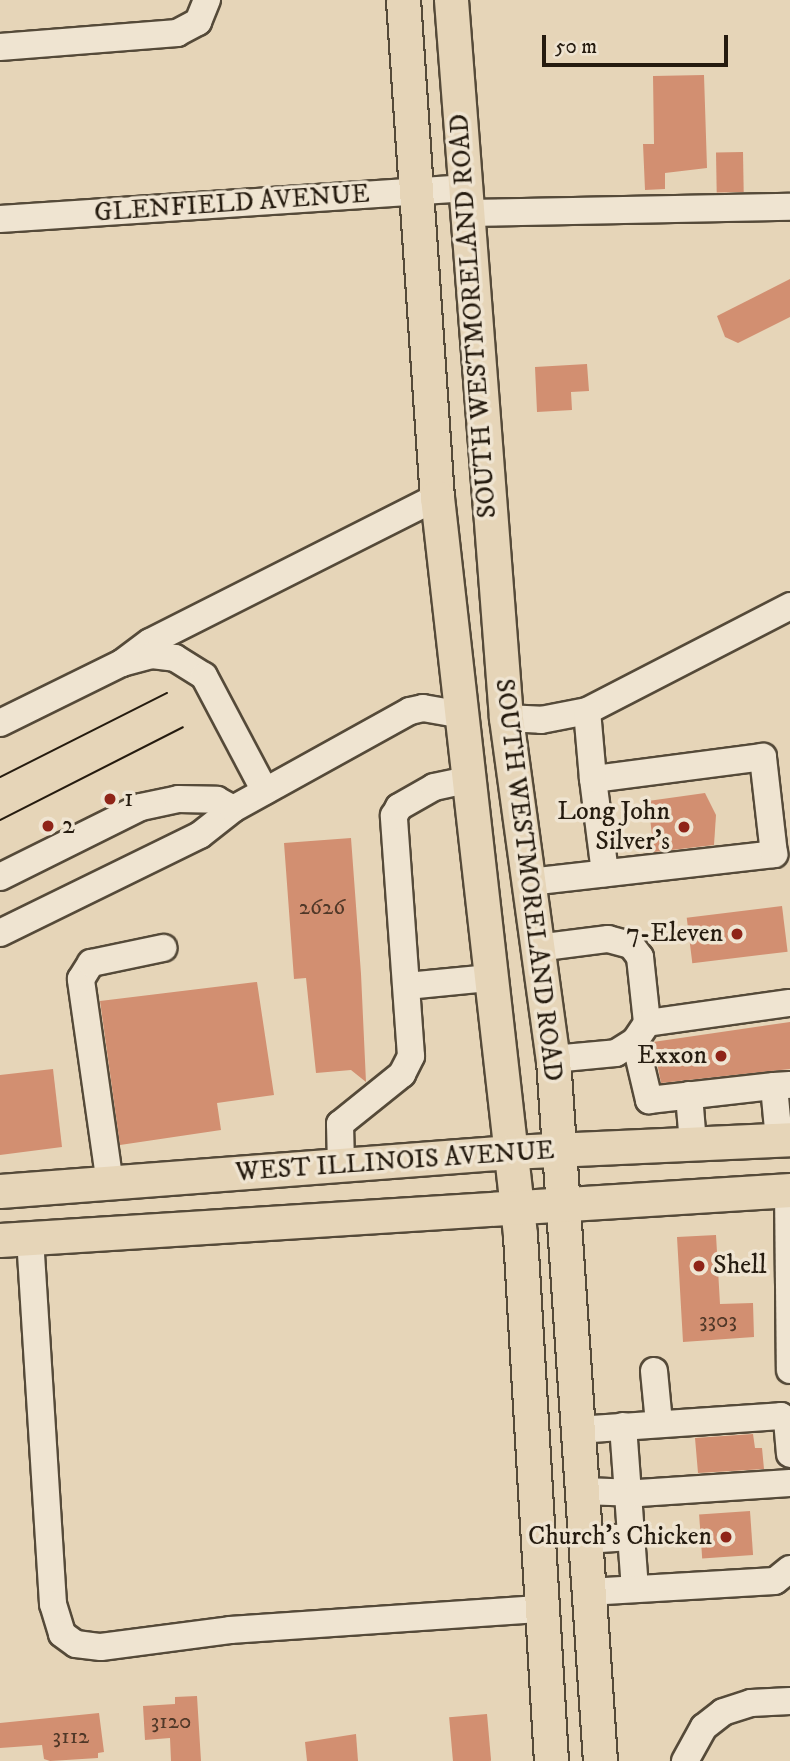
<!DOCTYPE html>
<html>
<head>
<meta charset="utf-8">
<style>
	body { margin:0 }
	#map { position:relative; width:790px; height:1761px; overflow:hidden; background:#e6d5b8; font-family:"IM FELL DW Pica",serif }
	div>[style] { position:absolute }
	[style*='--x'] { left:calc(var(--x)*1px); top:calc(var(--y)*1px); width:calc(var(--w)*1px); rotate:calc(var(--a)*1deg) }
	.building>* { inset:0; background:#d28f71; transform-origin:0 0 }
	.roads { filter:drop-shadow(2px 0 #554a39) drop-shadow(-2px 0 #554a39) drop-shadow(0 2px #554a39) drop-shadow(0 -2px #554a39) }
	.minor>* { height:26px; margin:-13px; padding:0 13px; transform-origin:13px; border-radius:13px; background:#efe4d1 }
	.major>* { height:33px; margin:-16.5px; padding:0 16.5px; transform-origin:16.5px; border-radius:16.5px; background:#e6d5b8 }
	.tram>* { height:2px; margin:-1px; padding:0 1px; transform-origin:1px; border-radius:1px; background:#251b0f }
	.dots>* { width:19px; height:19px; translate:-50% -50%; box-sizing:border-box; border:4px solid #efe4d1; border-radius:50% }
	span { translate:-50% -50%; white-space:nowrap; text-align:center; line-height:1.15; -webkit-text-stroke:7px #efe4d1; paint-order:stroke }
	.number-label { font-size:23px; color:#503828 }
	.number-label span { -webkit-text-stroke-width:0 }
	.street-label { font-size:26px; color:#251b0f }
	.poi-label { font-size:26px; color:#251b0f }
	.left { translate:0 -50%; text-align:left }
	.right { translate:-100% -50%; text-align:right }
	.scale { position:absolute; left:542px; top:35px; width:186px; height:32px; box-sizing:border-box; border:4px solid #251b0f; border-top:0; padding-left:9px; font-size:21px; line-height:24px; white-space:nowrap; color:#251b0f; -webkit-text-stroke:5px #efe4d1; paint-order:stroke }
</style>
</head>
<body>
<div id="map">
	<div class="building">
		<i style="clip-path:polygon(704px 75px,707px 168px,665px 173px,665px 189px,645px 190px,643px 144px,654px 144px,653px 76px)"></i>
		<i style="left:743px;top:152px;width:40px;height:27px;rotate:89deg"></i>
		<i style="clip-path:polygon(790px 279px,790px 317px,738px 343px,725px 337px,717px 316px)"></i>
		<i style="clip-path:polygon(587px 364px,589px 391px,571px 392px,572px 410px,537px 412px,535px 367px)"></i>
		<i style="clip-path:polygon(705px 793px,716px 815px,714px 845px,654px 852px,648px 801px)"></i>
		<i style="clip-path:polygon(351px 838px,361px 974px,366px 1082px,351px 1070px,316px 1073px,306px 978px,294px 979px,284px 843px)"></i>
		<i style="left:782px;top:906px;width:46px;height:96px;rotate:83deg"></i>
		<i style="clip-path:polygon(257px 982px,274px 1095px,217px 1103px,221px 1130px,120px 1145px,100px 1001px)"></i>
		<i style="clip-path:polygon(790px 1022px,790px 1069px,661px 1083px,653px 1042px)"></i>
		<i style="clip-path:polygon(53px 1069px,62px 1147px,0 1155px,0 1075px)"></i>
		<i style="clip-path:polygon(716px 1235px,720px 1304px,753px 1303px,754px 1337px,683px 1342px,677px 1237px)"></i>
		<i style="clip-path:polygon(753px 1434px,755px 1448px,762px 1448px,764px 1469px,698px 1473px,695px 1438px)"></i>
		<i style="left:750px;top:1511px;width:44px;height:51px;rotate:86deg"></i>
		<i style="clip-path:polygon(197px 1696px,201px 1761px,171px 1761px,170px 1738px,145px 1740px,143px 1706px,175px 1704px,175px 1697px)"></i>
		<i style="clip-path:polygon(99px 1713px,104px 1752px,98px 1753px,98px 1758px,50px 1761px,44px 1759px,42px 1745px,0 1748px,0 1723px)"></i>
		<i style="left:487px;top:1714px;width:47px;height:38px;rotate:85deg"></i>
		<i style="clip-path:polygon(356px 1734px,358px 1761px,307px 1761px,305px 1742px)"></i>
	</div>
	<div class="roads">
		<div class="minor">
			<i style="--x:0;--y:47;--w:178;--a:-4.5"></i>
			<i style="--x:177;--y:33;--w:24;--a:-28"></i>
			<i style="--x:198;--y:22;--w:24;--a:-68"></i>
			<i style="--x:466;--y:213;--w:324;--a:-1.1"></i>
			<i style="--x:0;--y:219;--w:465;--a:-3.8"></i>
			<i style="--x:122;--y:663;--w:35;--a:-37"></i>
			<i style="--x:150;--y:642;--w:322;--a:-26.8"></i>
			<i style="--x:506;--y:718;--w:35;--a:3"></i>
			<i style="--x:541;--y:720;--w:47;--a:-11.1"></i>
			<i style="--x:587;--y:711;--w:229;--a:-27.3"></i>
			<i style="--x:0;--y:723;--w:136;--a:-26.2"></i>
			<i style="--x:122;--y:663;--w:31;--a:-15"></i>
			<i style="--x:152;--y:655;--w:23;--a:7"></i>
			<i style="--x:175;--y:658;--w:34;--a:32"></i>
			<i style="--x:204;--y:676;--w:130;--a:62.1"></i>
			<i style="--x:593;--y:779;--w:95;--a:82.7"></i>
			<i style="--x:0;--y:877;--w:157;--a:-26.4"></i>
			<i style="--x:141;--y:807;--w:38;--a:-12"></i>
			<i style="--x:178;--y:799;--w:39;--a:1"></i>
			<i style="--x:217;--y:800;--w:18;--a:29"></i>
			<i style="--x:529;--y:882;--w:247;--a:-6.5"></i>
			<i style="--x:774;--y:854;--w:98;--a:-96.5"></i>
			<i style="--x:763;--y:757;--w:171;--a:172.6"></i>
			<i style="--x:593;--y:779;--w:68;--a:-95"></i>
			<i style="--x:0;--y:933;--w:223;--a:-26.1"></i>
			<i style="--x:200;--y:835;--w:42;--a:-38.2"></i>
			<i style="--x:233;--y:809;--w:202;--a:-29"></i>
			<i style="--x:410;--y:711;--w:13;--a:-13"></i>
			<i style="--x:423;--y:708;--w:36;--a:10"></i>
			<i style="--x:537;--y:948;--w:72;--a:-7.2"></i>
			<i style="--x:608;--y:939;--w:24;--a:15"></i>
			<i style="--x:631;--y:945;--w:15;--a:53"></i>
			<i style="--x:640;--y:957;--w:66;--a:83.9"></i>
			<i style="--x:407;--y:986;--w:81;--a:-5.6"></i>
			<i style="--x:635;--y:1041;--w:61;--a:76.7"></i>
			<i style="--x:649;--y:1100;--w:126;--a:-6.4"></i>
			<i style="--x:553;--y:1059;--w:63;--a:-5.4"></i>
			<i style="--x:616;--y:1053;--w:22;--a:-32"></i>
			<i style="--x:635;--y:1041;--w:22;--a:-56"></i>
			<i style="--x:647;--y:1023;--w:144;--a:-8"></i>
			<i style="--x:689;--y:1095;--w:49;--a:85.3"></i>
			<i style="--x:779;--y:1140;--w:54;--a:-95.3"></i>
			<i style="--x:774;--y:1086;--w:16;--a:-4"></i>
			<i style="--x:341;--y:1165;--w:41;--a:-91.4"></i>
			<i style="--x:340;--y:1124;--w:80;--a:-38.9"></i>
			<i style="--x:402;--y:1074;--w:20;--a:-63"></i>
			<i style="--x:411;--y:1056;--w:241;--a:-94.1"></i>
			<i style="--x:394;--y:816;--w:10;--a:-61"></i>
			<i style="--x:399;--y:807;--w:40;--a:-29.7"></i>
			<i style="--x:434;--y:787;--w:33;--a:-12"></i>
			<i style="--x:110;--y:1184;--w:207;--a:-98.1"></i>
			<i style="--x:81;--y:979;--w:19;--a:-58"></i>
			<i style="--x:91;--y:963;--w:74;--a:-11.8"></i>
			<i style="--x:788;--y:1190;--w:180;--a:89.4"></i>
			<i style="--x:30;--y:1238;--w:367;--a:86.4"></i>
			<i style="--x:53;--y:1604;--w:31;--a:73"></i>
			<i style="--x:62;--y:1634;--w:17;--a:36"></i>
			<i style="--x:76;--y:1644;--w:25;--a:7"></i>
			<i style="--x:101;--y:1647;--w:130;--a:-7.5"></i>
			<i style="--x:230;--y:1630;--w:313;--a:-3.9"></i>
			<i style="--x:654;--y:1371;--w:52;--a:84.5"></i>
			<i style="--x:623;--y:1426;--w:163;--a:85.8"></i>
			<i style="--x:577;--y:1430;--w:204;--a:-3.9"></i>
			<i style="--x:781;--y:1416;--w:7;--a:34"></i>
			<i style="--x:787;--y:1420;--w:34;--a:85"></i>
			<i style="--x:582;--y:1491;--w:57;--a:2"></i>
			<i style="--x:639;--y:1493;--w:151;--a:-3.8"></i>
			<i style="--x:585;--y:1540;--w:46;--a:-3.7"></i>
			<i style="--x:588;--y:1592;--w:187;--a:-3.4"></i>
			<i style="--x:775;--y:1581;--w:19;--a:-39"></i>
			<i style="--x:685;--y:1761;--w:39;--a:-61"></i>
			<i style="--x:704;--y:1727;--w:24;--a:-38"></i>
			<i style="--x:723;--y:1712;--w:29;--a:-18"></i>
			<i style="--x:751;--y:1703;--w:39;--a:-3"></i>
		</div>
		<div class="major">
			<i style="--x:403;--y:0;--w:498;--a:86.1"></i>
			<i style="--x:437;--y:497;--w:743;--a:83.58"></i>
			<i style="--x:520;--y:1235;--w:527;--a:86.63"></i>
			<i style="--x:451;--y:0;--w:720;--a:85.62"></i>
			<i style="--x:506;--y:718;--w:344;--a:82.2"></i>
			<i style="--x:553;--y:1059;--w:704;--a:86.17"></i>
			<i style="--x:0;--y:1191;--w:510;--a:-4.38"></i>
			<i style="--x:509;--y:1152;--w:281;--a:-2.6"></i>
			<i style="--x:0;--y:1240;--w:792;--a:-3.62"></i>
		</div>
	</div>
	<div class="tram">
		<i style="--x:0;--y:777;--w:187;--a:-26.7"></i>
		<i style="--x:0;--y:820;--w:205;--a:-26.9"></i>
	</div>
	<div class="dots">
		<i style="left:110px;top:799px;background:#8f2418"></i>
		<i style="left:48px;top:826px;background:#8f2418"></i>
		<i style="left:684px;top:827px;background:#8f2418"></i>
		<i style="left:737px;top:934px;background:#8f2418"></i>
		<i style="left:721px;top:1056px;background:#8f2418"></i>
		<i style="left:699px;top:1266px;background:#8f2418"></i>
		<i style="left:726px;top:1537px;background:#8f2418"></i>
	</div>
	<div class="number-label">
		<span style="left:322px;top:908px">2626</span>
		<span style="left:718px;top:1321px">3303</span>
		<span style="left:171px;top:1722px">3120</span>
		<span style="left:71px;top:1737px">3112</span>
	</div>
	<div class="street-label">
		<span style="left:232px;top:204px;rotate:-4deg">GLENFIELD AVENUE</span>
		<span style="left:474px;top:316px;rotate:-94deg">SOUTH WESTMORELAND ROAD</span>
		<span style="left:528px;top:880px;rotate:83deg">SOUTH WESTMORELAND ROAD</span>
		<span style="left:395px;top:1162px;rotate:-4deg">WEST ILLINOIS AVENUE</span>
	</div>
	<div class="poi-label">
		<span class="left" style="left:124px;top:799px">1</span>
		<span class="right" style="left:670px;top:827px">Long John<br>Silver's</span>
		<span class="left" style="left:62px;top:826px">2</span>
		<span class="right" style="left:723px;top:934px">7-Eleven</span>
		<span class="right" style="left:707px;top:1056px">Exxon</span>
		<span class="left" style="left:713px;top:1266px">Shell</span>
		<span class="right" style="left:712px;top:1537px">Church's Chicken</span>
	</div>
	<div class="scale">50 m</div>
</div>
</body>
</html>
